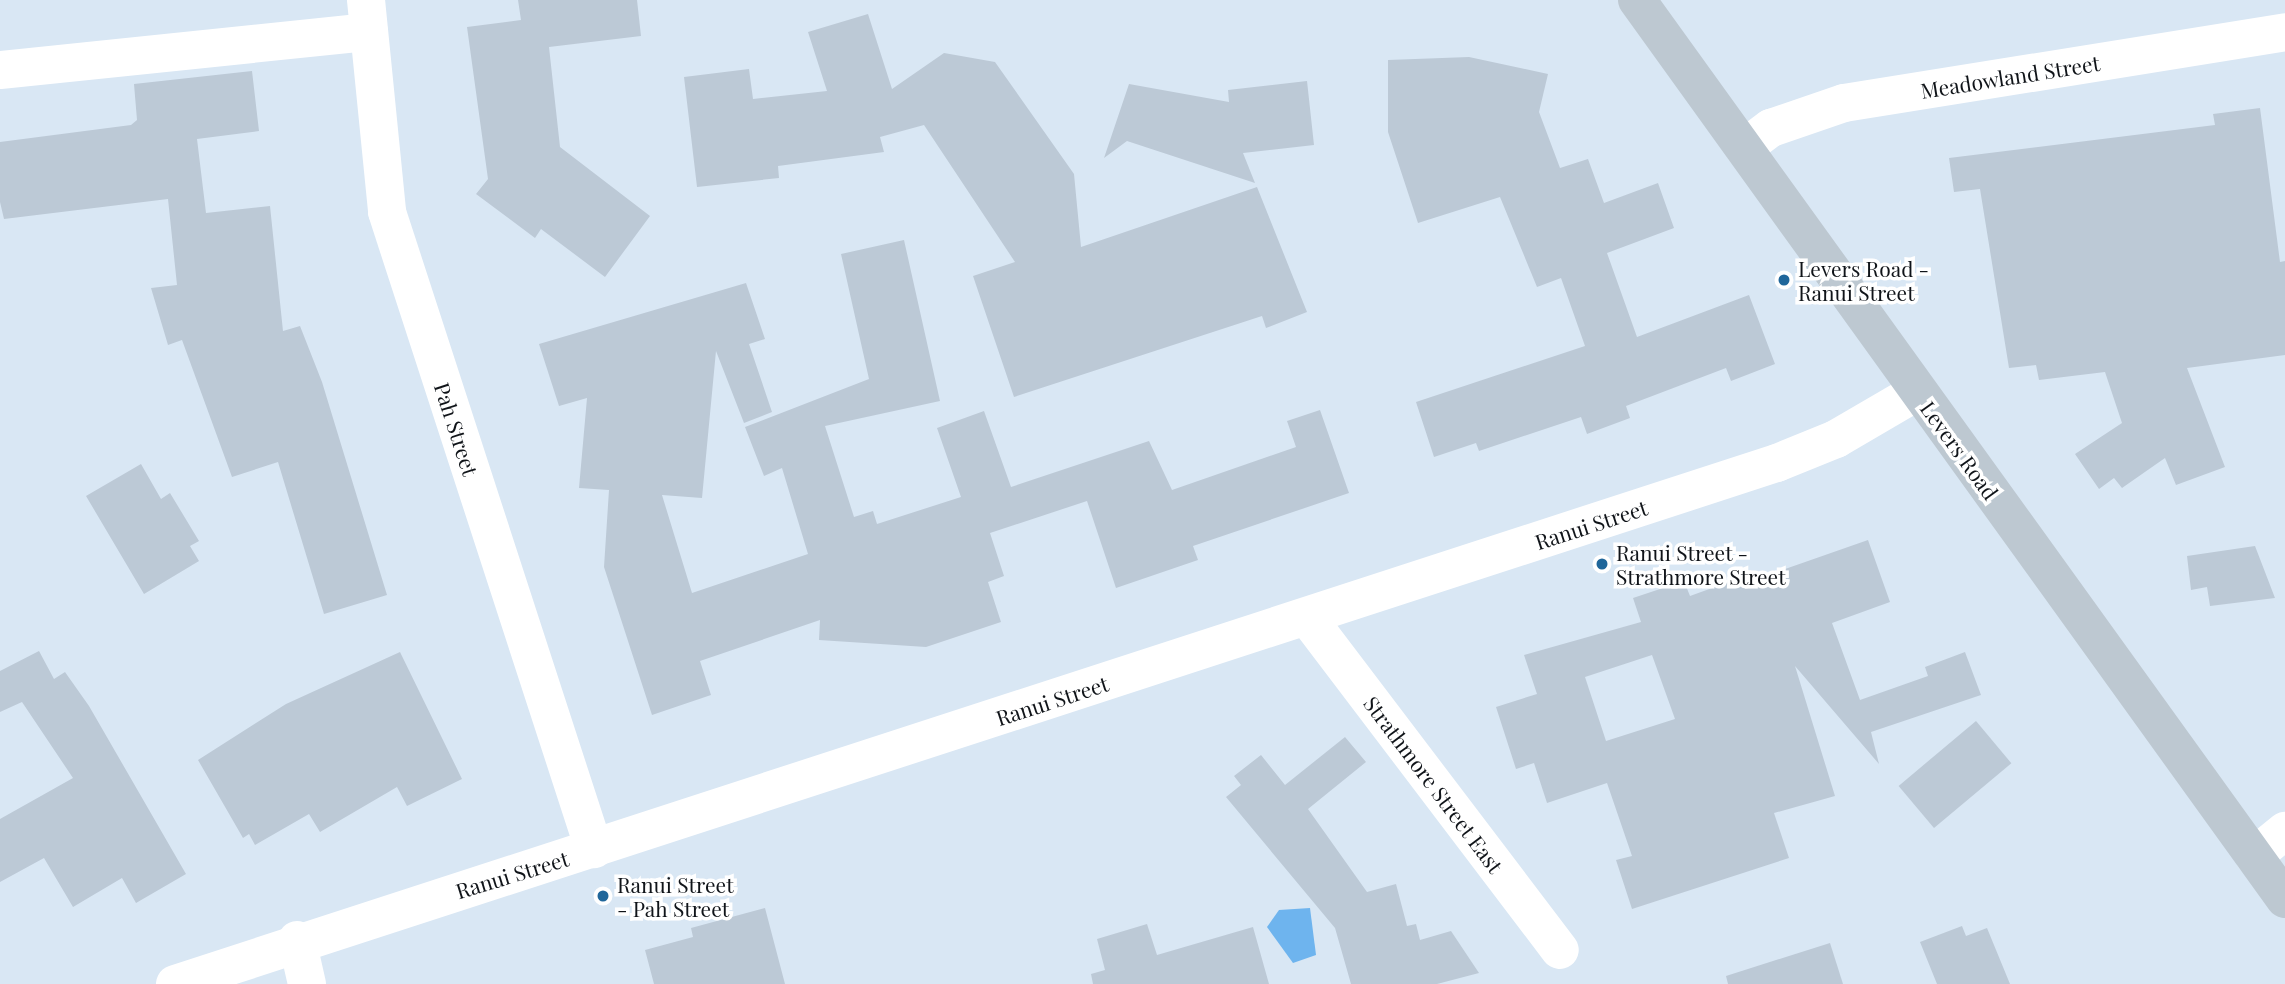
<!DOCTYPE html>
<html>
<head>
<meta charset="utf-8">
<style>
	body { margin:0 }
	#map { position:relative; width:2285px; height:984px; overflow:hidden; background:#d9e7f4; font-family:"Playfair Display",serif }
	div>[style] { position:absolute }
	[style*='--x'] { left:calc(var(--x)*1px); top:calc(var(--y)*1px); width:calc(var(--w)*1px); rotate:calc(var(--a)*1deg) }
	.water>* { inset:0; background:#6eb4ee }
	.building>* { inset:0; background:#bcc9d6; transform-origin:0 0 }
	.street>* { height:38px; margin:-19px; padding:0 19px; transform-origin:19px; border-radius:19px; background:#fff }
	.secondary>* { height:38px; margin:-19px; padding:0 19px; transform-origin:19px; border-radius:19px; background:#bdc8d1 }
	.dots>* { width:19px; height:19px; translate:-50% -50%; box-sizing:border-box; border:4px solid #fff; border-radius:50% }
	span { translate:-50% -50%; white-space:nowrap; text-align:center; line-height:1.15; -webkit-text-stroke:7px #fff; paint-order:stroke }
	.street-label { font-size:21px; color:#101419 }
	.poi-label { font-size:21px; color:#101419 }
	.left { translate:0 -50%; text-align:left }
</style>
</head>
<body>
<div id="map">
	<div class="water">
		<i style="clip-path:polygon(1310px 908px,1316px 955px,1293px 963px,1267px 927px,1279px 910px)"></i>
	</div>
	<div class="building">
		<i style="clip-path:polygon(518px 0,637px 0,641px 36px,549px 47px,560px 147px,650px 216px,605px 277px,541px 229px,535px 238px,476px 194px,488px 179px,467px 27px,521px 20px)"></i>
		<i style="clip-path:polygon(868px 14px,892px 89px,944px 53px,995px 62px,1074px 174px,1081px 247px,1257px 187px,1307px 312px,1266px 328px,1262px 316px,1014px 397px,973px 276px,1015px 262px,924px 125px,880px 137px,884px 152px,778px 166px,779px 178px,697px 187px,684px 77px,749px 69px,753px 99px,827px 91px,808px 32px)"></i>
		<i style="clip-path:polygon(1469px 57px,1548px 74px,1539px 112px,1560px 168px,1588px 159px,1604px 203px,1658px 183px,1674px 228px,1607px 253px,1637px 337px,1749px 295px,1775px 364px,1731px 381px,1726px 368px,1626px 406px,1630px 418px,1587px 434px,1581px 417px,1479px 451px,1476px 443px,1434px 457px,1416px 402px,1585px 346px,1561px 278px,1537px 287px,1500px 197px,1418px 223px,1388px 132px,1388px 60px)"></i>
		<i style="clip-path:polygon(252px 71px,259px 131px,197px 139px,206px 213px,270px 206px,283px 331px,300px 326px,322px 382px,387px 595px,324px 614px,278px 462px,232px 477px,182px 340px,168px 345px,151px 288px,177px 285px,168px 199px,4px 219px,0 202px,0 142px,131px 125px,137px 120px,134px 84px)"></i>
		<i style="clip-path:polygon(1307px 81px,1314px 145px,1243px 153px,1255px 183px,1127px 141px,1104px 158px,1129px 84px,1229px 102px,1228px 90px)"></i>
		<i style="clip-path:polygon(2260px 108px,2280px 262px,2285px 261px,2285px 355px,2187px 368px,2225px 467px,2176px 485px,2165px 458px,2122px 488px,2114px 478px,2099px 489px,2075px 454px,2122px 423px,2105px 372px,2039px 380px,2036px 365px,2009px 368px,1980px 189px,1954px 192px,1949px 158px,2215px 125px,2213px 114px)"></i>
		<i style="clip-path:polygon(904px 240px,940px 401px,825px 426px,854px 517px,873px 511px,877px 524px,961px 497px,937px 428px,984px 411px,1011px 487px,1149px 441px,1172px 490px,1296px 447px,1287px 421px,1320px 410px,1349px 493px,1193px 546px,1198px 560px,1116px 588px,1087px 501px,990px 533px,1004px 576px,988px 582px,1001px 622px,926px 647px,819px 640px,820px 620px,700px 661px,711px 695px,652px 715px,604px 567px,609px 490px,579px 488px,587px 398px,559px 406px,539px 344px,746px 283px,765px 339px,749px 344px,772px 412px,744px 423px,716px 351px,702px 498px,662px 495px,692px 593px,808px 554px,782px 468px,764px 476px,745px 427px,869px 379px,841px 254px)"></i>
		<i style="clip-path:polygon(141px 464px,161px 499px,170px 493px,199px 541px,190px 546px,199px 561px,144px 594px,86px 496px)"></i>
		<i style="clip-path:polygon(evenodd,1868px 540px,1890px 602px,1832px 623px,1860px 700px,1928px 676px,1925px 667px,1965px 652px,1981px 695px,1871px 732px,1879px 764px,1795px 666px,1835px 796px,1774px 813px,1789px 858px,1632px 909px,1616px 860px,1632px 856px,1607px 783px,1547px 803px,1534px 763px,1516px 769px,1496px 707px,1537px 694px,1524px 655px,1641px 622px,1633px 598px,1684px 581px,1690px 596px,1737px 579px,1739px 585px,1868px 540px,1652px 655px,1675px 719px,1606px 741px,1585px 677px,1652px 655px)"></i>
		<i style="clip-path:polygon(2255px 546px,2275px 598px,2210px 606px,2207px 587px,2191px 590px,2187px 556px)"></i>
		<i style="clip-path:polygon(39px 651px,54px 679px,65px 672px,89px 706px,186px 874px,136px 903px,122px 878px,73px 907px,44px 858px,0 882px,0 819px,73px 778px,22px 702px,0 712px,0 671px)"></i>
		<i style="clip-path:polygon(400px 652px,462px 779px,407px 806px,397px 787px,320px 832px,309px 814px,255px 845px,249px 834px,243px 838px,198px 760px,286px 704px)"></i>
		<i style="left:1976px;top:721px;width:55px;height:101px;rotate:50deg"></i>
		<i style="clip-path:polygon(1345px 737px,1366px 762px,1308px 809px,1367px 892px,1396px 884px,1407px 926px,1416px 924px,1420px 940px,1451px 931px,1479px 973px,1437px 984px,1351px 984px,1335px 928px,1226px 797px,1241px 785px,1234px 776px,1261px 755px,1285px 785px)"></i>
		<i style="clip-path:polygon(765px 908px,785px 984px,654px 984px,645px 950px,693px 937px,691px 928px)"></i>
		<i style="clip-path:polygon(1147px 924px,1157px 955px,1253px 927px,1269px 984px,1093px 984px,1091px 974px,1105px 970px,1097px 939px)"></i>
		<i style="clip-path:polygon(1962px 926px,1966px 936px,1987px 928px,2010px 984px,1937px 984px,1920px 942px)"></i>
		<i style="clip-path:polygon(1830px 943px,1843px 984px,1728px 984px,1726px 976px)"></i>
	</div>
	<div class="street">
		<i style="--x:366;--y:0;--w:213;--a:84.3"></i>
		<i style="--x:387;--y:212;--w:670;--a:72"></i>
		<i style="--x:0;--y:70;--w:371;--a:-5.9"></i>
		<i style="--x:1744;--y:148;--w:34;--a:-37"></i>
		<i style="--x:1771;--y:128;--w:77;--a:-18.9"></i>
		<i style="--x:1844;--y:103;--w:447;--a:-9.1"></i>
		<i style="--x:1307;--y:617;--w:418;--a:52.8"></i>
		<i style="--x:2254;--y:856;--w:40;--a:-39"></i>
		<i style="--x:297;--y:940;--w:45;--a:77.2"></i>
		<i style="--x:175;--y:984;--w:1685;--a:-18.02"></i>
		<i style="--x:1777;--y:463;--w:64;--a:-22.1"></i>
		<i style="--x:1836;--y:439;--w:95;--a:-30.3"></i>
	</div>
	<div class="secondary">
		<i style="--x:1637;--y:0;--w:1108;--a:54.22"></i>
	</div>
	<div class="dots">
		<i style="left:1784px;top:280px;background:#1f669a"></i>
		<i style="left:1602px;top:564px;background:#1f669a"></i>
		<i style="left:603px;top:896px;background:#1f669a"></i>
	</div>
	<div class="street-label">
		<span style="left:2010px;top:76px;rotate:-9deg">Meadowland Street</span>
		<span style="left:457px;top:429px;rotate:72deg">Pah Street</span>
		<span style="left:1960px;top:450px;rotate:54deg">Levers Road</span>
		<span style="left:1591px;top:524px;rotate:-18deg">Ranui Street</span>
		<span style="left:1052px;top:700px;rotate:-18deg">Ranui Street</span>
		<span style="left:1434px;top:784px;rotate:53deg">Strathmore Street East</span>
		<span style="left:512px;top:874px;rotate:-17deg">Ranui Street</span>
	</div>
	<div class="poi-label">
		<span class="left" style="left:1798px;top:280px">Levers Road -<br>Ranui Street</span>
		<span class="left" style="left:1616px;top:564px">Ranui Street -<br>Strathmore Street</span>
		<span class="left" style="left:617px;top:896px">Ranui Street<br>- Pah Street</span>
	</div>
</div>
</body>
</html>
